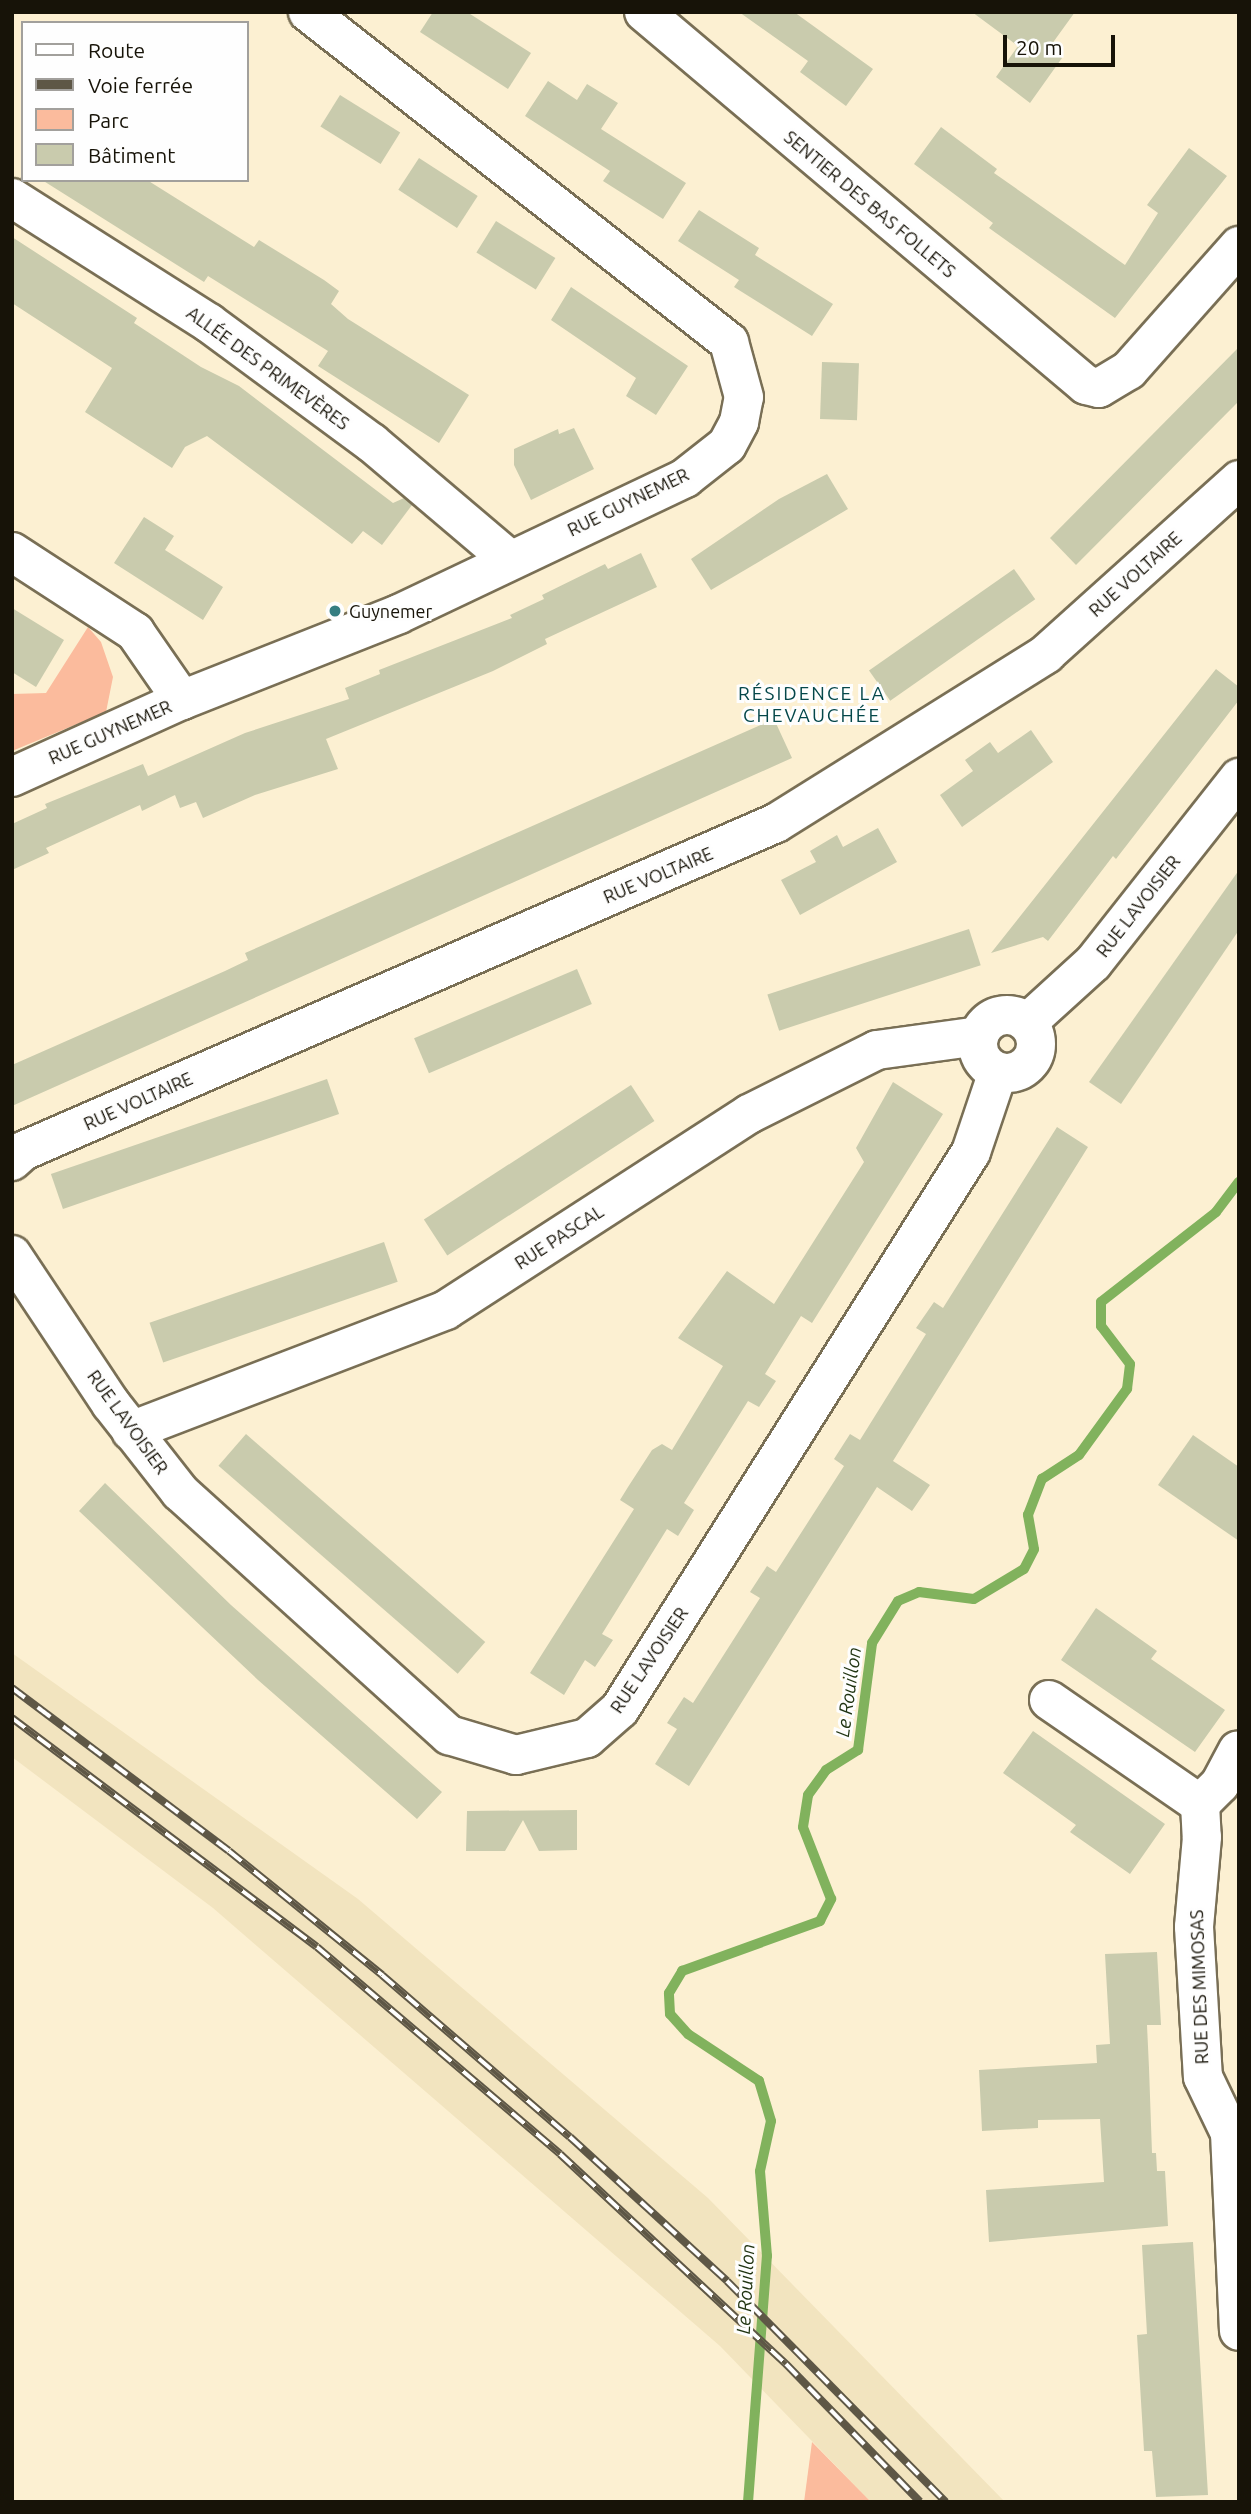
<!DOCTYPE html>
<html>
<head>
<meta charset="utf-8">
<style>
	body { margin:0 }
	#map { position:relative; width:1251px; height:2514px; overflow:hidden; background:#fcf0d2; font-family:Ubuntu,sans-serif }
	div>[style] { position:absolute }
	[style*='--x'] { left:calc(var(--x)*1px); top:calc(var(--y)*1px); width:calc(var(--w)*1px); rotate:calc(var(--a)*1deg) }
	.built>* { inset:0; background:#f2e4bf }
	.green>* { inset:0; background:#fbbb9d }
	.stream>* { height:10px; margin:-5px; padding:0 5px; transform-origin:5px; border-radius:5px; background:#81b25d }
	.building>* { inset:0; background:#c9cbad; transform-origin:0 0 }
	.roads { filter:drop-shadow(2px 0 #796f55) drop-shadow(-2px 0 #796f55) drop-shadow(0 2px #796f55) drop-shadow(0 -2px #796f55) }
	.minor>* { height:38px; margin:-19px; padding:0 19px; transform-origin:19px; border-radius:19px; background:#fff }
	.minor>.ring { margin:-19px; padding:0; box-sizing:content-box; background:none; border:38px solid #fff; border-radius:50% }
	.rail>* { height:8px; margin-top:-4px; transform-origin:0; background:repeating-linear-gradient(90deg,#fefefe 0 16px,#5e5746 0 32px); box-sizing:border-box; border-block:2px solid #5e5746 }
	.dots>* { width:19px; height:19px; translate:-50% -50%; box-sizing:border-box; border:4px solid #fefefe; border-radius:50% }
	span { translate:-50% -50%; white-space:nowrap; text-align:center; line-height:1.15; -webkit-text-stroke:6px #fefefe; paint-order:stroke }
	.street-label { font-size:18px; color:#171308 }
	.poi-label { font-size:18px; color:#171308 }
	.left { translate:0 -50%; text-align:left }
	.neighbourhood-label { font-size:19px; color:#044749; letter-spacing:2px }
	.water-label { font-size:19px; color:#1f3310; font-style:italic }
	.frame { position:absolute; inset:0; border:14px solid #171308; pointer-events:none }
	.legend { position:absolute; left:21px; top:21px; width:228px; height:161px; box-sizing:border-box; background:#fefefe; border:2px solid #a2a09c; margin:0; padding:9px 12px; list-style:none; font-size:21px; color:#171308 }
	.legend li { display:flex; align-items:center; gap:14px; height:35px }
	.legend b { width:35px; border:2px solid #a2a09c }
	.scale { position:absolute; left:1003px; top:35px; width:112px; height:32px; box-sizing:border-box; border:4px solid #171308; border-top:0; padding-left:9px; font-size:21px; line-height:24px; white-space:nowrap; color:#171308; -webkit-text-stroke:5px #fefefe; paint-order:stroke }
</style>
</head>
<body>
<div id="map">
	<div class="built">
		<i style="clip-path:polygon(12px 1653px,358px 1899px,708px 2198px,1005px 2502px,871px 2502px,720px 2346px,213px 1908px,12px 1757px)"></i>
	</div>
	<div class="green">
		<i style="clip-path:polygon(88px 627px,101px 642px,113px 677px,106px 712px,12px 751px,12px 694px,46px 693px)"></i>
		<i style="clip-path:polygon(812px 2442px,871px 2502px,804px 2502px)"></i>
	</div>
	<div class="stream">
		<i style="--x:748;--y:2502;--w:247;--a:-85.6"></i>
		<i style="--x:767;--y:2256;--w:85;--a:-94.7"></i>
		<i style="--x:760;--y:2171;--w:51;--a:-77.6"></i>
		<i style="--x:771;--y:2121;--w:42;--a:-106.7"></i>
		<i style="--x:759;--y:2081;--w:85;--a:-146.5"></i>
		<i style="--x:688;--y:2034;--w:27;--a:-132"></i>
		<i style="--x:670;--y:2014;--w:21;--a:-93"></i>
		<i style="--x:669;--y:1993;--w:26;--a:-59"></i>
		<i style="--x:682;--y:1971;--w:147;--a:-19.9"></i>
		<i style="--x:820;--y:1921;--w:25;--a:-63"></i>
		<i style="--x:831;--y:1899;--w:77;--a:-111.3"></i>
		<i style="--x:803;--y:1827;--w:32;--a:-81"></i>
		<i style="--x:808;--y:1795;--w:31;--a:-54"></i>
		<i style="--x:826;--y:1770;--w:38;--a:-32"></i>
		<i style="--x:858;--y:1750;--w:108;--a:-82.5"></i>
		<i style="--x:872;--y:1643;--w:49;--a:-58.2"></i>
		<i style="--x:898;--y:1601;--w:23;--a:-23"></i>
		<i style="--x:919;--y:1592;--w:55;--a:7.3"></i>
		<i style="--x:974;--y:1599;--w:58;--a:-31"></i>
		<i style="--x:1024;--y:1569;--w:22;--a:-63"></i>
		<i style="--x:1034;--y:1549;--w:35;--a:-100"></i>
		<i style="--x:1028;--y:1515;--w:39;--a:-69"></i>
		<i style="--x:1042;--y:1479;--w:44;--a:-33"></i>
		<i style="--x:1079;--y:1455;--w:82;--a:-54"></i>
		<i style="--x:1127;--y:1389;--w:25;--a:-83"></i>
		<i style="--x:1130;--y:1364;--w:48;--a:-127.3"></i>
		<i style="--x:1101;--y:1326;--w:24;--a:-90"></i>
		<i style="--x:1101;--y:1302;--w:146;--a:-38"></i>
		<i style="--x:1216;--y:1212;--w:38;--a:-53"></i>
	</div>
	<div class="building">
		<i style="clip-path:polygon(433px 12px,467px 12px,531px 53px,508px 89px,420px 32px)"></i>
		<i style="clip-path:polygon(739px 12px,794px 12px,873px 69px,846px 106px,800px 72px,808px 61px)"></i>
		<i style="clip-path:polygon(972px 12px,1075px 12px,1049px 48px,1062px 58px,1030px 103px,996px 77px,1018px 46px)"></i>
		<i style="clip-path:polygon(548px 81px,577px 100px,587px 84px,618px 103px,601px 129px,686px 183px,663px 219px,603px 181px,610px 171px,525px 116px)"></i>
		<i style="left:340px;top:95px;width:71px;height:37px;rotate:32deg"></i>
		<i style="clip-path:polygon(941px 127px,997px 169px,994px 173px,1125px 265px,1158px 213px,1147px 205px,1189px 148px,1227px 176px,1115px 318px,989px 228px,993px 223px,914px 164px)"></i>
		<i style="left:419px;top:158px;width:70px;height:38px;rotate:33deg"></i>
		<i style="clip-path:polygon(42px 180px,147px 180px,254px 247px,259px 240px,324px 280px,339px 291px,331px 304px,348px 319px,469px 395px,439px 443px,318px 366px,328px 351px,208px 276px,204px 282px)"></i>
		<i style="clip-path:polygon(699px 210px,759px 248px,755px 255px,833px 304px,812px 336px,734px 287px,739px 280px,678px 241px)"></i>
		<i style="left:496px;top:221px;width:70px;height:37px;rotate:32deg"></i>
		<i style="clip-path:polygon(12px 237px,137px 318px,134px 323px,201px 367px,239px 386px,393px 503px,404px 498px,412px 505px,382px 545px,363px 531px,352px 544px,207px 436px,185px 447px,172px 468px,85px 412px,112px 368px,12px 303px)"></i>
		<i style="clip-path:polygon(571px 287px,688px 366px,656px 415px,626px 396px,636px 378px,551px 320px)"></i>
		<i style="clip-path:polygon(1239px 347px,1239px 401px,1076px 565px,1050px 538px)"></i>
		<i style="left:822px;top:362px;width:37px;height:57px;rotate:2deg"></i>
		<i style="clip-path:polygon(574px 428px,594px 469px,531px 500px,514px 465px,514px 449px,558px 429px,559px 434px)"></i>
		<i style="clip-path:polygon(827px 474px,848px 509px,711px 590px,691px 559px,779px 499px)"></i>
		<i style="clip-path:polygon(144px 517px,174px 536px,165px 550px,223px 587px,203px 620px,114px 563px)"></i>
		<i style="clip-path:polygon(641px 553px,657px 587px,545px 639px,547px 644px,493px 671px,326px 739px,338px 769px,255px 795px,203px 818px,196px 802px,180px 808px,175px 795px,142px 811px,140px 805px,46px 848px,49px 853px,12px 870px,12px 824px,47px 808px,45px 804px,143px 764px,148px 776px,245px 733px,349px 699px,345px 688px,380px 674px,379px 670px,512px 618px,510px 615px,544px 599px,542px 595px,605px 564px,608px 569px)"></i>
		<i style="left:1014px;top:569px;width:37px;height:177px;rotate:55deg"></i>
		<i style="clip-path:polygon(12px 608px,64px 640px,36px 687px,12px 672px)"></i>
		<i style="clip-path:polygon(1216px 669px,1239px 687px,1239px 700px,1116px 859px,1113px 856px,1048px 941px,1043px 937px,991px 953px)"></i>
		<i style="clip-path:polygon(774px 719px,792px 758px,12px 1106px,12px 1065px,225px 971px,248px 960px,245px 953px)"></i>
		<i style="clip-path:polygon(1031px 730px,1053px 762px,962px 827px,940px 795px,973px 771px,965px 760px,990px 742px,998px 753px)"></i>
		<i style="clip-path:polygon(878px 828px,897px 862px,800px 915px,781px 880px,816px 862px,810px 851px,837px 835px,843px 847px)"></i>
		<i style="clip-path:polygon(1239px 870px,1239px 930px,1121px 1104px,1089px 1082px)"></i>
		<i style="left:969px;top:929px;width:38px;height:212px;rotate:72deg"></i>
		<i style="left:577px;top:969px;width:38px;height:177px;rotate:67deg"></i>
		<i style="left:327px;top:1079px;width:37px;height:292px;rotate:71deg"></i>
		<i style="clip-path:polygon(893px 1082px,943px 1114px,812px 1323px,801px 1316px,765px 1374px,776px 1381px,759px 1407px,748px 1401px,684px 1503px,694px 1510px,678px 1536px,667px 1529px,602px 1634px,613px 1640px,595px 1667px,585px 1660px,564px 1695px,530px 1673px,634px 1509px,620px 1500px,628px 1487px,652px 1450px,662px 1444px,672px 1450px,723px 1366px,678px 1338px,727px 1271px,774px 1304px,864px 1162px,856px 1148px)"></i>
		<i style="left:631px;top:1085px;width:43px;height:247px;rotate:57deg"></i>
		<i style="clip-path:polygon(1057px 1127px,1088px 1147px,893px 1461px,930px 1485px,912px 1511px,877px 1487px,689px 1786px,655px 1764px,677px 1729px,667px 1723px,684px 1697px,693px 1703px,760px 1598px,750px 1592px,767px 1566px,776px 1572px,844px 1466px,834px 1459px,850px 1434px,860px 1440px,926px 1334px,916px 1328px,934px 1302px,943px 1308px)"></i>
		<i style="left:384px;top:1242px;width:42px;height:248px;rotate:71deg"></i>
		<i style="left:246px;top:1434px;width:317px;height:42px;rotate:41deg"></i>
		<i style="clip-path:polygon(1193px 1435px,1239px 1467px,1239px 1541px,1158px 1485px)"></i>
		<i style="clip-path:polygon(105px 1483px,231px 1605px,442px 1792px,417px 1819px,258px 1680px,79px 1511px)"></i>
		<i style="clip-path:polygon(1096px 1608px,1157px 1651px,1151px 1659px,1225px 1710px,1195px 1752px,1061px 1660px)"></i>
		<i style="clip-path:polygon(1033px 1731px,1165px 1824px,1130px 1874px,1070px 1832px,1076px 1825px,1003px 1773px)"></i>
		<i style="clip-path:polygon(577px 1810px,577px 1850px,539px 1851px,523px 1820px,505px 1851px,466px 1851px,467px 1811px)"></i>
		<i style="clip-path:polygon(1157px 1952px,1161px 2025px,1147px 2025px,1149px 2068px,1152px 2153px,1156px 2153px,1157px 2171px,1165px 2171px,1168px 2226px,989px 2242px,986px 2190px,1104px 2182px,1100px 2119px,1038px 2120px,1038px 2128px,982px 2131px,979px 2070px,1097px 2063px,1096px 2045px,1110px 2044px,1105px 1954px)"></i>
		<i style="clip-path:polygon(1193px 2242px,1208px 2495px,1156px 2497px,1152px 2451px,1144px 2451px,1137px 2335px,1147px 2334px,1142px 2245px)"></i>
	</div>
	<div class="roads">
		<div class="minor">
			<i style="--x:644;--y:12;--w:578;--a:40.16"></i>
			<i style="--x:1086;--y:385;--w:13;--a:13"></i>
			<i style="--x:1099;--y:388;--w:35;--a:-31"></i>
			<i style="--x:1129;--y:370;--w:166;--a:-48.4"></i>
			<i style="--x:12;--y:198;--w:233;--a:32.4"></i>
			<i style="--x:209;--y:323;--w:202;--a:36.4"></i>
			<i style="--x:372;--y:443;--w:180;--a:40.3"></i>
			<i style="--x:12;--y:552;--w:147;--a:33"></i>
			<i style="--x:135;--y:632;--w:83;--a:55.3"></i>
			<i style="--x:12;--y:777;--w:187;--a:-24.4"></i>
			<i style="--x:182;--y:700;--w:233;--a:-21.6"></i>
			<i style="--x:399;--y:614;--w:317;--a:-25.4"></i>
			<i style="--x:685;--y:478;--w:53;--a:-38.2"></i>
			<i style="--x:727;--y:445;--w:26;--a:-62"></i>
			<i style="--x:739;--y:422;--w:25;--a:-79"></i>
			<i style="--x:744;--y:397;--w:57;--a:-105.3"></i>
			<i style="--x:729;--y:342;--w:535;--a:-141.91"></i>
			<i class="ring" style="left:978px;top:1015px;width:20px;height:20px"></i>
			<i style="--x:1027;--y:1023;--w:89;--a:-42.3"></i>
			<i style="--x:1093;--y:963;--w:236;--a:-51.7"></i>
			<i style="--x:12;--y:1161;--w:15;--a:-42"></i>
			<i style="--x:23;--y:1151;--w:821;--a:-23.54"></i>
			<i style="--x:776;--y:823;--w:319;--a:-32"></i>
			<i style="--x:1046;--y:654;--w:260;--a:-42"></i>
			<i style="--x:12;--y:1255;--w:179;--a:56.4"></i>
			<i style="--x:111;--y:1404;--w:112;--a:51.9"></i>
			<i style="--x:180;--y:1492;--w:363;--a:42.1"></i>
			<i style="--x:449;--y:1735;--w:70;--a:16.6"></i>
			<i style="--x:516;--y:1755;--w:73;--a:-13.5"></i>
			<i style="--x:587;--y:1738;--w:44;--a:-41.3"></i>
			<i style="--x:620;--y:1709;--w:658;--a:-57.78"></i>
			<i style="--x:971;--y:1152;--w:84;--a:-71.4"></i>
			<i style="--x:131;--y:1431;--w:337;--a:-21"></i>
			<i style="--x:446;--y:1310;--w:361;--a:-32.9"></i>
			<i style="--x:749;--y:1114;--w:143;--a:-26.6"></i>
			<i style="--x:877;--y:1050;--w:103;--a:-7.8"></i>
			<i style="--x:1049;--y:1700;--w:183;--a:34.6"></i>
			<i style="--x:1200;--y:1804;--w:33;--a:87"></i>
			<i style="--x:1202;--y:1837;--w:90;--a:95.1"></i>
			<i style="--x:1194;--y:1927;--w:150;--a:86.6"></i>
			<i style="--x:1203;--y:2077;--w:62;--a:64.3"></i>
			<i style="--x:1230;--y:2133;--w:198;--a:87.4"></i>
			<i style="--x:1200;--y:1804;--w:28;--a:-45"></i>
			<i style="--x:1220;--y:1784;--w:38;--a:-62"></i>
		</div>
	</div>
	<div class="rail">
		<i style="--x:12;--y:1688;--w:271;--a:36.9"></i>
		<i style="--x:229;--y:1851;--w:197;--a:39"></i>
		<i style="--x:382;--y:1975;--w:248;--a:40.8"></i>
		<i style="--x:570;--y:2137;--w:213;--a:42.5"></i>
		<i style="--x:727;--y:2281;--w:311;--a:45.3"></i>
		<i style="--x:12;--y:1718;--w:381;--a:36.9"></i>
		<i style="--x:317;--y:1947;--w:319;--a:40.4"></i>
		<i style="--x:560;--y:2154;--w:309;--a:42.9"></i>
		<i style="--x:786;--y:2364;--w:192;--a:45.8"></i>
	</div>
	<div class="dots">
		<i style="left:335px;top:611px;background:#357e81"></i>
	</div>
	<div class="street-label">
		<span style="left:870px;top:204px;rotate:40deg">SENTIER DES BAS FOLLETS</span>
		<span style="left:268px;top:368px;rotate:36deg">ALLÉE DES PRIMEVÈRES</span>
		<span style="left:628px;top:502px;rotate:-26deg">RUE GUYNEMER</span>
		<span style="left:1135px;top:574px;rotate:-42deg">RUE VOLTAIRE</span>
		<span style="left:110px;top:732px;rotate:-24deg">RUE GUYNEMER</span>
		<span style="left:658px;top:875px;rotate:-23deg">RUE VOLTAIRE</span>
		<span style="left:1138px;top:906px;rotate:-52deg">RUE LAVOISIER</span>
		<span style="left:138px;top:1101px;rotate:-24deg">RUE VOLTAIRE</span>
		<span style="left:559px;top:1237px;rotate:-33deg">RUE PASCAL</span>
		<span style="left:128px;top:1422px;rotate:54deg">RUE LAVOISIER</span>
		<span style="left:649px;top:1660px;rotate:-56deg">RUE LAVOISIER</span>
		<span style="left:1199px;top:1987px;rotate:-92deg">RUE DES MIMOSAS</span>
	</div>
	<div class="poi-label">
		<span class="left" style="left:349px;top:611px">Guynemer</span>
	</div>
	<div class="neighbourhood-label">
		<span style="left:812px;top:705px">RÉSIDENCE LA<br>CHEVAUCHÉE</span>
	</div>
	<div class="water-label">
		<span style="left:849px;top:1692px;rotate:-82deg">Le Rouillon</span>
		<span style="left:746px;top:2289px;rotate:-87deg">Le Rouillon</span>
	</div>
	<div class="frame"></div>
	<ul class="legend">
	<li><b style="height:9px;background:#fff"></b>Route</li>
	<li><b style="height:9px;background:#5e5746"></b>Voie ferrée</li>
	<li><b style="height:19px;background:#fbbb9d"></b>Parc</li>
	<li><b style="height:19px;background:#c9cbad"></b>Bâtiment</li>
	</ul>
	<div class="scale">20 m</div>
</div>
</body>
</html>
